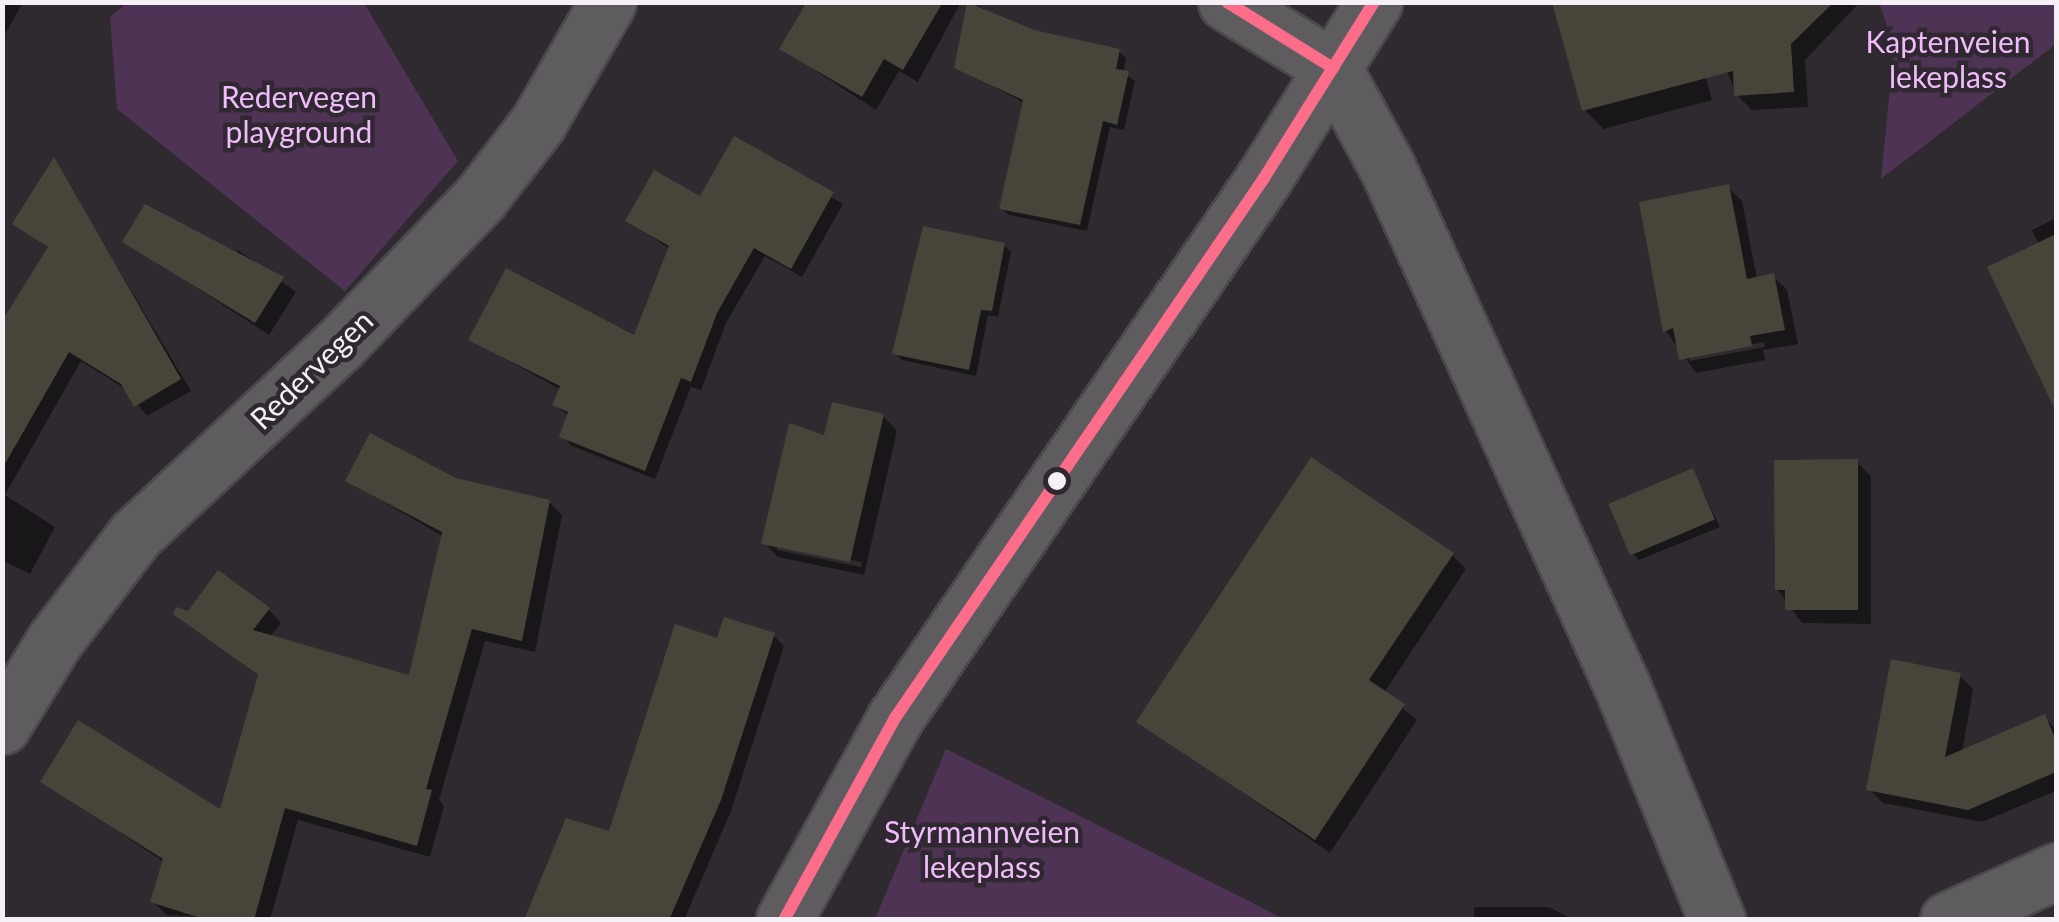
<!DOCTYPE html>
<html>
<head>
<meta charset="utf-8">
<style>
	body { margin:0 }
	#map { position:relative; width:2059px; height:922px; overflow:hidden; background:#2f2a2f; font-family:Lato,sans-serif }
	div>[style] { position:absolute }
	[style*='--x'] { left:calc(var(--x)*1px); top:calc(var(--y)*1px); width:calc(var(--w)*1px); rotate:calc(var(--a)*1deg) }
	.green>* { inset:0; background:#4f3354 }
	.shadow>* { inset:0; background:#0007 }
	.building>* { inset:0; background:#474539; transform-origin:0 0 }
	.roads { filter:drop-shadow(2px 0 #4b484c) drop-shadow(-2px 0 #4b484c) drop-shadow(0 2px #4b484c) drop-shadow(0 -2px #4b484c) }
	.street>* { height:55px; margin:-27.5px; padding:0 27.5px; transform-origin:27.5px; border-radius:27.5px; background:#5f5c60 }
	.bus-1>* { height:12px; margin:-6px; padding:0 6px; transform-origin:6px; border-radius:6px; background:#fb6d88 }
	.dots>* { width:28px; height:28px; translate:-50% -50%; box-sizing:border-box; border:5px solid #302831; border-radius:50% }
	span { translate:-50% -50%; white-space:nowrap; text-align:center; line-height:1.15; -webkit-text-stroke:9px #302831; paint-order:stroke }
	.park-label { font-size:30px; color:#f1bcfb }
	.street-label { font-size:30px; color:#f5f0f6 }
	.frame { position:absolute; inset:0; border:5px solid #f5f0f6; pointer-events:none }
</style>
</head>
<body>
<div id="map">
	<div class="green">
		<i style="clip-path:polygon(1879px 2px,2056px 3px,2056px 44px,1881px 179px,1894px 47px)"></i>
		<i style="clip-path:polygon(127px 3px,364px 3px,458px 161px,345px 291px,117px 109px,110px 17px)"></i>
		<i style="clip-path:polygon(946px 749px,1253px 903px,1283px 919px,875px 919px)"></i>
	</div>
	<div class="shadow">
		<i style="clip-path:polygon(2px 2px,23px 2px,2px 40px)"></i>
		<i style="clip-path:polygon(809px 2px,961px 2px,918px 82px,899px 71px,876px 110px,782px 49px)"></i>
		<i style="clip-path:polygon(970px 2px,1033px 32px,1118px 51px,1126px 58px,1123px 73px,1135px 81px,1124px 130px,1110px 127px,1087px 231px,1009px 215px,1001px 208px,1024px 103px,957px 67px)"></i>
		<i style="clip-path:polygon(1686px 2px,1712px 100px,1603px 129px,1584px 109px)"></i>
		<i style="clip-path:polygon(1735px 2px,1860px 2px,1805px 60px,1808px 107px,1752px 110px,1737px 95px,1727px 72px)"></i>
		<i style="clip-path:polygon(735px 140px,843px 204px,802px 277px,765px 256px,726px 323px,701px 390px,691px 387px,655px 479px,572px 446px,562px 436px,569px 416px,555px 405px,561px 390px,472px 340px,636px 339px,670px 249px,628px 221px,701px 199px)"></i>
		<i style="clip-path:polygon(54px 161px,191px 391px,147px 416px,127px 390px,81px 361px,5px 495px,55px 527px,30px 574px,2px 560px,2px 326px,50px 249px,16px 223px)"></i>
		<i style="clip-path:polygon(evenodd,1728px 187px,1742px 201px,1757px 279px,1773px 276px,1787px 290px,1798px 344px,1763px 350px,1765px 360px,1696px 373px,1666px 331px,1728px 187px,1764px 342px,1765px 347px,1689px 361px,1689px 356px,1764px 342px)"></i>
		<i style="clip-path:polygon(2056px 218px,2056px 388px,2040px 371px,2039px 245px,2032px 230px)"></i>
		<i style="clip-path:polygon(125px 241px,233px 258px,238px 250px,296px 292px,269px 335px)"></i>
		<i style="clip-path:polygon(1004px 245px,1011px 252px,998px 317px,988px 315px,976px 376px,902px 360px,895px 353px)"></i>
		<i style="clip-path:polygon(evenodd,883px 416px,897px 431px,864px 575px,778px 557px,764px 543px,826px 438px,883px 416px,777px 545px,862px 562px,861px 567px,777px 550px,777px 545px)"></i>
		<i style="clip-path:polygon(1857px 462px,1871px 476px,1871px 624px,1802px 623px,1777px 589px)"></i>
		<i style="clip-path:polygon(1693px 471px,1720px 527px,1639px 560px,1632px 553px)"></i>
		<i style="clip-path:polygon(455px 480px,549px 502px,562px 515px,535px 652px,485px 641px,439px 800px,444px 806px,430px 857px,298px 820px,270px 920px,166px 915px,153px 901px,164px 862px,43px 781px,221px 813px,260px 677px,176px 614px,268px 609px,281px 623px,270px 637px,411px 678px,444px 537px,348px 481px)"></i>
		<i style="clip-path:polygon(1452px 555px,1466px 569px,1384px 693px,1417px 720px,1330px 853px,1139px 721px)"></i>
		<i style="clip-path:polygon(774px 636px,784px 646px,731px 811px,684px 920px,527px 920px,610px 834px,719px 641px)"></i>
		<i style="clip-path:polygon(1960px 676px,1973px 689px,1962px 753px,2044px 717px,2056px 729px,2056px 791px,1982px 822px,1883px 803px,1869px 789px)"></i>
		<i style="clip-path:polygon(1474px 907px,1549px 907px,1574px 920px,1474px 920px)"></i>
	</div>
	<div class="building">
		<i style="clip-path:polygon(807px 2px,943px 2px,903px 70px,884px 59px,862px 97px,779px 49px)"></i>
		<i style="clip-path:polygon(967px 2px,1034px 30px,1120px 49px,1116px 69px,1129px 71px,1117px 125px,1103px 121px,1080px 225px,999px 209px,1023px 100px,954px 68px)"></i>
		<i style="clip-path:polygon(1552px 2px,1834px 2px,1791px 44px,1794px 92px,1734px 96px,1733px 71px,1582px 111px)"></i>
		<i style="clip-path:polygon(734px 136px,834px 192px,791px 269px,754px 248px,717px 313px,691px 382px,681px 378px,645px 471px,559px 437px,568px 412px,552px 405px,560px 386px,468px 340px,506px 268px,634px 335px,669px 246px,625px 221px,654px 170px,700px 196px)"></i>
		<i style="clip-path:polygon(54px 157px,181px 379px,134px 407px,121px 384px,69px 352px,2px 469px,2px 321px,48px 247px,12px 224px)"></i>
		<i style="clip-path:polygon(1729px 184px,1747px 279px,1774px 273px,1785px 330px,1750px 336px,1752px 346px,1679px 360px,1673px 328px,1663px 332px,1639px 202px)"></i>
		<i style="clip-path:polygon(145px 204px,284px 277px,255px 323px,122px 242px)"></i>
		<i style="clip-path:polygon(923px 226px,1005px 243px,992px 311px,981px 310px,969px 370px,892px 354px)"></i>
		<i style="clip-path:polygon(2056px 234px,2056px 412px,1987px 267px)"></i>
		<i style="clip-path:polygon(832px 402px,884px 414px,850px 562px,761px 544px,789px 423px,824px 435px)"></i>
		<i style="clip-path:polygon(370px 433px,456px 478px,550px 500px,522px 641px,472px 629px,426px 789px,432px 790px,417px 846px,285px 808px,254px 920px,207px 920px,150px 902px,163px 859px,40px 782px,78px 720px,220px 809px,258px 675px,173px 614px,176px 607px,188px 611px,218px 570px,270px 608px,253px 630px,409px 675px,442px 532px,345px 481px)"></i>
		<i style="clip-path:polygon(1311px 457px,1454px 553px,1369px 680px,1405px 704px,1315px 840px,1136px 722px)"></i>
		<i style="clip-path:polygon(1858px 459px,1858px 610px,1785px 610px,1785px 590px,1775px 590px,1774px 460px)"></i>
		<i style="left:1693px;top:468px;width:56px;height:92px;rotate:67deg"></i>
		<i style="clip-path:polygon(724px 617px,775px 633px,721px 800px,669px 920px,524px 920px,566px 818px,609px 831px,675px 624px,717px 638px)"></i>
		<i style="clip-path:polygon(1891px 659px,1961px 673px,1945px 757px,2045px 714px,2056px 741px,2056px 772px,1968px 810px,1866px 790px)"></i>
	</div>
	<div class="roads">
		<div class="street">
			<i style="--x:1226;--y:2;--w:126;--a:31.7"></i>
			<i style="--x:1333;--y:68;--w:115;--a:61.4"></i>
			<i style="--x:1388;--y:169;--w:567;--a:65.65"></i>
			<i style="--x:1622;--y:686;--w:253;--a:67.9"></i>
			<i style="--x:2;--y:726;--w:101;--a:-58.4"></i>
			<i style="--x:55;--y:640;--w:132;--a:-52.7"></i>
			<i style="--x:135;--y:535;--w:279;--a:-43"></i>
			<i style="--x:339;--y:345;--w:204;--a:-46.2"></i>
			<i style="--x:480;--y:198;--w:95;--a:-52.3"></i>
			<i style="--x:538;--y:123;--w:140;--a:-60"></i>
			<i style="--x:784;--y:920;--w:230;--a:-61.2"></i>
			<i style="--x:895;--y:718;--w:654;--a:-55.65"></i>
			<i style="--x:1264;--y:178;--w:208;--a:-58"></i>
			<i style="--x:1948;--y:920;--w:119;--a:-24.4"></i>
		</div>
	</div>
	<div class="bus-1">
		<i style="--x:1227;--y:2;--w:125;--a:31.9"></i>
		<i style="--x:784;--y:920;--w:230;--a:-61.2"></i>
		<i style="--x:895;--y:718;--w:654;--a:-55.65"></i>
		<i style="--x:1264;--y:178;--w:208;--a:-58"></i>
	</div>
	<div class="dots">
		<i style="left:1057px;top:481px;background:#f5f0f6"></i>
	</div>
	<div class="park-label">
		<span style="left:1948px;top:58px">Kaptenveien<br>lekeplass</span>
		<span style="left:299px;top:113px">Redervegen<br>playground</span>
		<span style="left:982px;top:848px">Styrmannveien<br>lekeplass</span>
	</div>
	<div class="street-label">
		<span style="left:311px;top:369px;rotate:-44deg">Redervegen</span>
	</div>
	<div class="frame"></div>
</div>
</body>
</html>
